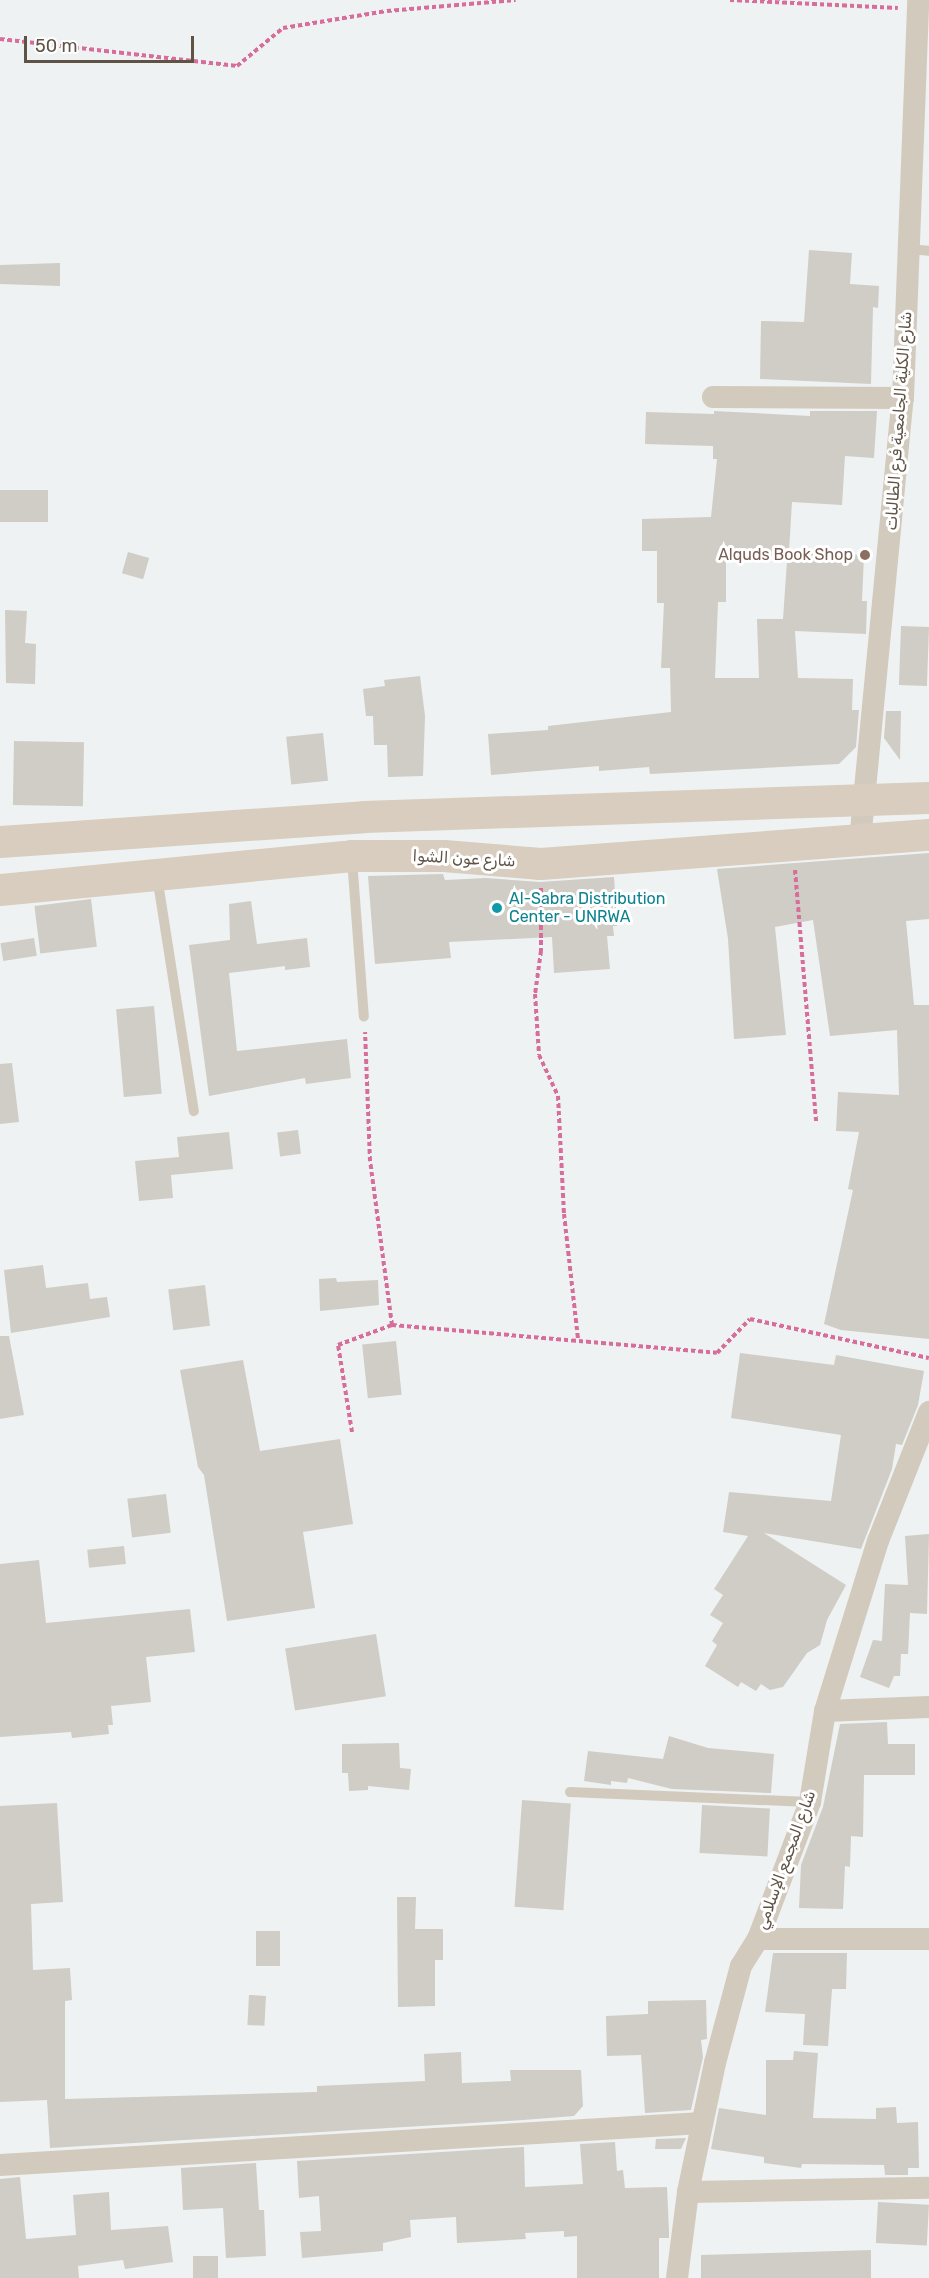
<!DOCTYPE html>
<html>
<head>
<meta charset="utf-8">
<style>
	body { margin:0 }
	#map { position:relative; width:929px; height:2278px; overflow:hidden; background:#eff2f2; font-family:Rubik,Vazirmatn,sans-serif }
	div>[style] { position:absolute }
	[style*='--x'] { left:calc(var(--x)*1px); top:calc(var(--y)*1px); width:calc(var(--w)*1px); rotate:calc(var(--a)*1deg) }
	.building>* { inset:0; background:#cfcdc6; transform-origin:0 0 }
	.path>* { height:4px; margin-top:-2px; transform-origin:0; background:repeating-linear-gradient(90deg,#d66d9a 0 4.5px,transparent 0 7.5px) }
	.service>* { height:10px; margin:-5px; padding:0 5px; transform-origin:5px; border-radius:5px; background:#d3cabe }
	.minor>* { height:22px; margin:-11px; padding:0 11px; transform-origin:11px; border-radius:11px; background:#d3cabe }
	.secondary>* { height:32px; margin:-16px; padding:0 16px; transform-origin:16px; border-radius:16px; background:#d8cdbe }
	.dots>* { width:16px; height:16px; translate:-50% -50%; box-sizing:border-box; border:3px solid #fff; border-radius:50% }
	span { translate:-50% -50%; white-space:nowrap; text-align:center; line-height:1.15; -webkit-text-stroke:6px #fff; paint-order:stroke }
	.street-label { font-size:16px; color:#5f5345 }
	.education-label { font-size:16px; color:#785e54 }
	.right { translate:-100% -50%; text-align:right }
	.culture-label { font-size:16px; color:#0d838f }
	.left { translate:0 -50%; text-align:left }
	.scale { position:absolute; left:24px; top:36px; width:170px; height:27px; box-sizing:border-box; border:3px solid #5f5345; border-top:0; padding-left:8px; font-size:18px; line-height:21px; white-space:nowrap; color:#5f5345; -webkit-text-stroke:4px #fff; paint-order:stroke }
</style>
</head>
<body>
<div id="map">
	<div class="building">
		<i style="clip-path:polygon(809px 250px,852px 253px,850px 284px,879px 286px,878px 308px,873px 307px,871px 384px,760px 379px,761px 321px,804px 322px)"></i>
		<i style="clip-path:polygon(60px 263px,60px 286px,0 284px,0 265px)"></i>
		<i style="clip-path:polygon(evenodd,714px 411px,810px 416px,810px 411px,877px 411px,874px 458px,845px 456px,842px 505px,792px 502px,789px 551px,864px 555px,862px 601px,867px 601px,866px 634px,795px 631px,798px 678px,853px 679px,852px 710px,859px 710px,856px 747px,839px 764px,650px 774px,649px 767px,599px 771px,599px 766px,491px 775px,488px 734px,548px 730px,548px 726px,671px 712px,670px 668px,661px 668px,664px 603px,657px 603px,657px 551px,642px 551px,642px 519px,711px 517px,717px 459px,713px 459px,713px 446px,645px 444px,646px 412px,714px 414px,714px 411px,726px 554px,787px 561px,783px 619px,757px 619px,759px 678px,715px 678px,718px 602px,726px 602px,726px 554px)"></i>
		<i style="left:0;top:490px;width:48px;height:32px"></i>
		<i style="left:128px;top:552px;width:22px;height:22px;rotate:16deg"></i>
		<i style="clip-path:polygon(5px 610px,27px 611px,25px 643px,36px 644px,35px 684px,6px 683px)"></i>
		<i style="left:901px;top:626px;width:28px;height:59px;rotate:2deg"></i>
		<i style="clip-path:polygon(420px 676px,425px 716px,423px 776px,388px 777px,387px 745px,374px 745px,373px 716px,366px 716px,363px 689px,385px 686px,384px 680px)"></i>
		<i style="clip-path:polygon(886px 711px,901px 711px,900px 760px,884px 738px)"></i>
		<i style="left:323px;top:733px;width:48px;height:37px;rotate:84deg"></i>
		<i style="left:14px;top:741px;width:70px;height:64px;rotate:1deg"></i>
		<i style="clip-path:polygon(929px 853px,929px 919px,906px 921px,914px 1005px,929px 1005px,929px 1339px,841px 1330px,824px 1324px,853px 1190px,848px 1189px,859px 1132px,836px 1131px,838px 1092px,899px 1095px,897px 1030px,830px 1036px,813px 920px,775px 927px,786px 1035px,734px 1039px,728px 939px,717px 869px)"></i>
		<i style="clip-path:polygon(443px 874px,445px 880px,486px 878px,540px 882px,614px 877px,617px 926px,613px 926px,614px 936px,607px 936px,610px 969px,554px 973px,552px 937px,449px 942px,451px 958px,375px 964px,368px 876px)"></i>
		<i style="left:91px;top:899px;width:48px;height:57px;rotate:83deg"></i>
		<i style="clip-path:polygon(251px 901px,257px 944px,307px 938px,310px 967px,285px 970px,285px 966px,229px 973px,237px 1051px,347px 1039px,351px 1078px,306px 1084px,305px 1078px,209px 1096px,189px 945px,230px 940px,229px 904px)"></i>
		<i style="left:34px;top:938px;width:18px;height:34px;rotate:81deg"></i>
		<i style="left:154px;top:1006px;width:88px;height:38px;rotate:85deg"></i>
		<i style="clip-path:polygon(12px 1063px,19px 1122px,0 1124px,0 1064px)"></i>
		<i style="left:298px;top:1130px;width:24px;height:21px;rotate:83deg"></i>
		<i style="clip-path:polygon(229px 1132px,233px 1169px,171px 1175px,173px 1198px,139px 1201px,135px 1161px,179px 1157px,177px 1137px)"></i>
		<i style="clip-path:polygon(43px 1265px,46px 1288px,88px 1283px,90px 1299px,107px 1297px,110px 1317px,11px 1333px,4px 1270px)"></i>
		<i style="clip-path:polygon(336px 1278px,337px 1282px,378px 1280px,379px 1305px,320px 1311px,319px 1279px)"></i>
		<i style="left:205px;top:1285px;width:41px;height:37px;rotate:83deg"></i>
		<i style="clip-path:polygon(0 1336px,9px 1336px,24px 1415px,0 1419px)"></i>
		<i style="left:396px;top:1341px;width:54px;height:34px;rotate:84deg"></i>
		<i style="clip-path:polygon(740px 1353px,834px 1365px,836px 1355px,924px 1371px,918px 1405px,902px 1445px,896px 1444px,892px 1469px,861px 1549px,764px 1533px,846px 1585px,827px 1620px,820px 1645px,807px 1653px,783px 1687px,770px 1690px,761px 1684px,756px 1691px,741px 1682px,738px 1687px,705px 1666px,717px 1645px,712px 1641px,723px 1623px,710px 1615px,723px 1595px,714px 1589px,748px 1536px,723px 1532px,729px 1492px,831px 1501px,841px 1435px,731px 1418px)"></i>
		<i style="clip-path:polygon(243px 1360px,260px 1451px,340px 1439px,353px 1524px,303px 1532px,315px 1608px,227px 1621px,204px 1475px,198px 1467px,180px 1370px)"></i>
		<i style="left:166px;top:1494px;width:39px;height:39px;rotate:83deg"></i>
		<i style="clip-path:polygon(929px 1534px,927px 1614px,910px 1613px,908px 1654px,901px 1654px,900px 1676px,894px 1676px,889px 1688px,860px 1677px,873px 1640px,882px 1641px,885px 1584px,908px 1585px,905px 1536px)"></i>
		<i style="left:124px;top:1546px;width:18px;height:37px;rotate:84deg"></i>
		<i style="clip-path:polygon(39px 1560px,46px 1623px,190px 1609px,195px 1652px,146px 1657px,151px 1702px,111px 1706px,113px 1725px,108px 1725px,109px 1734px,72px 1738px,71px 1732px,0 1737px,0 1564px)"></i>
		<i style="left:376px;top:1634px;width:63px;height:92px;rotate:81deg"></i>
		<i style="clip-path:polygon(887px 1722px,888px 1744px,915px 1744px,915px 1775px,864px 1775px,863px 1837px,851px 1836px,850px 1867px,845px 1866px,843px 1909px,799px 1908px,801px 1865px,823px 1807px,840px 1724px)"></i>
		<i style="clip-path:polygon(669px 1736px,708px 1748px,774px 1754px,771px 1793px,672px 1789px,628px 1778px,627px 1783px,611px 1781px,611px 1785px,584px 1781px,588px 1751px,663px 1759px)"></i>
		<i style="clip-path:polygon(399px 1743px,400px 1768px,411px 1769px,409px 1790px,368px 1786px,368px 1790px,349px 1791px,348px 1773px,342px 1773px,342px 1744px)"></i>
		<i style="left:522px;top:1800px;width:49px;height:107px;rotate:4deg"></i>
		<i style="clip-path:polygon(57px 1803px,63px 1902px,31px 1904px,33px 1970px,70px 1968px,72px 2000px,65px 2001px,65px 2099px,317px 2092px,317px 2086px,425px 2081px,424px 2054px,461px 2052px,462px 2083px,511px 2081px,510px 2070px,581px 2070px,583px 2106px,574px 2116px,523px 2120px,50px 2148px,47px 2100px,0 2102px,0 1806px)"></i>
		<i style="left:702px;top:1805px;width:68px;height:48px;rotate:3deg"></i>
		<i style="clip-path:polygon(397px 1897px,416px 1897px,415px 1929px,443px 1929px,443px 1960px,435px 1960px,435px 2006px,398px 2007px)"></i>
		<i style="left:256px;top:1931px;width:24px;height:35px"></i>
		<i style="clip-path:polygon(773px 1953px,847px 1953px,846px 1989px,832px 1989px,828px 2046px,803px 2045px,805px 2014px,765px 2012px)"></i>
		<i style="left:249px;top:1995px;width:17px;height:30px;rotate:3deg"></i>
		<i style="clip-path:polygon(706px 2000px,707px 2039px,701px 2040px,703px 2057px,691px 2110px,645px 2113px,641px 2055px,607px 2056px,606px 2016px,648px 2014px,648px 2001px)"></i>
		<i style="clip-path:polygon(794px 2051px,818px 2053px,813px 2118px,876px 2119px,876px 2108px,896px 2107px,897px 2123px,918px 2122px,919px 2168px,908px 2168px,908px 2175px,885px 2175px,884px 2165px,802px 2164px,801px 2168px,764px 2163px,764px 2157px,711px 2149px,719px 2108px,766px 2115px,766px 2060px,793px 2060px)"></i>
		<i style="clip-path:polygon(686px 2138px,681px 2149px,655px 2149px,656px 2139px)"></i>
		<i style="clip-path:polygon(615px 2142px,617px 2171px,623px 2170px,625px 2188px,667px 2187px,669px 2232px,669px 2238px,659px 2238px,659px 2278px,577px 2278px,577px 2236px,564px 2237px,564px 2231px,525px 2233px,526px 2239px,457px 2243px,456px 2217px,410px 2220px,411px 2237px,383px 2243px,383px 2251px,302px 2258px,300px 2232px,321px 2231px,319px 2196px,299px 2198px,297px 2161px,524px 2147px,525px 2187px,583px 2184px,580px 2144px)"></i>
		<i style="clip-path:polygon(256px 2163px,259px 2210px,264px 2210px,266px 2256px,226px 2258px,223px 2208px,183px 2210px,181px 2168px)"></i>
		<i style="clip-path:polygon(20px 2177px,26px 2239px,76px 2235px,73px 2195px,109px 2192px,111px 2230px,168px 2226px,173px 2262px,125px 2269px,123px 2260px,78px 2266px,79px 2278px,0 2278px,0 2179px)"></i>
		<i style="left:878px;top:2202px;width:51px;height:41px;rotate:3deg"></i>
		<i style="clip-path:polygon(871px 2250px,871px 2278px,701px 2278px,701px 2255px)"></i>
		<i style="left:218px;top:2256px;width:22px;height:25px;rotate:90deg"></i>
	</div>
	<div class="path">
		<i style="--x:730;--y:0;--w:168;--a:2.7"></i>
		<i style="--x:0;--y:39;--w:239;--a:6.5"></i>
		<i style="--x:237;--y:66;--w:60;--a:-39.6"></i>
		<i style="--x:283;--y:28;--w:105;--a:-9.3"></i>
		<i style="--x:387;--y:11;--w:129;--a:-4.9"></i>
		<i style="--x:795;--y:870;--w:253;--a:85.2"></i>
		<i style="--x:541;--y:888;--w:63;--a:90"></i>
		<i style="--x:541;--y:951;--w:43;--a:97.9"></i>
		<i style="--x:535;--y:994;--w:61;--a:86.2"></i>
		<i style="--x:539;--y:1055;--w:45;--a:65.1"></i>
		<i style="--x:558;--y:1096;--w:118;--a:87.1"></i>
		<i style="--x:564;--y:1214;--w:125;--a:83.6"></i>
		<i style="--x:392;--y:1325;--w:326;--a:4.9"></i>
		<i style="--x:717;--y:1353;--w:47;--a:-45.9"></i>
		<i style="--x:750;--y:1319;--w:183;--a:12.3"></i>
		<i style="--x:352;--y:1432;--w:88;--a:-99.1"></i>
		<i style="--x:338;--y:1345;--w:58;--a:-20.3"></i>
		<i style="--x:392;--y:1325;--w:165;--a:-97.6"></i>
		<i style="--x:370;--y:1161;--w:129;--a:-92.2"></i>
	</div>
	<div class="service">
		<i style="--x:908;--y:249;--w:21;--a:5"></i>
		<i style="--x:352;--y:859;--w:158;--a:85.7"></i>
		<i style="--x:157;--y:876;--w:238;--a:81.1"></i>
		<i style="--x:570;--y:1792;--w:240;--a:2.4"></i>
	</div>
	<div class="minor">
		<i style="--x:713;--y:397;--w:190;--a:0.3"></i>
		<i style="--x:860;--y:841;--w:445;--a:-84.5"></i>
		<i style="--x:903;--y:398;--w:398;--a:-87.8"></i>
		<i style="--x:825;--y:1711;--w:104;--a:-2.2"></i>
		<i style="--x:758;--y:1939;--w:171;--a:0"></i>
		<i style="--x:0;--y:2165;--w:703;--a:-3.42"></i>
		<i style="--x:688;--y:2192;--w:241;--a:-1"></i>
		<i style="--x:677;--y:2278;--w:87;--a:-82.7"></i>
		<i style="--x:688;--y:2192;--w:132;--a:-78.2"></i>
		<i style="--x:715;--y:2063;--w:100;--a:-75"></i>
		<i style="--x:741;--y:1966;--w:32;--a:-58"></i>
		<i style="--x:758;--y:1939;--w:147;--a:-69.2"></i>
		<i style="--x:810;--y:1802;--w:92;--a:-80.6"></i>
		<i style="--x:825;--y:1711;--w:178;--a:-72.7"></i>
		<i style="--x:878;--y:1541;--w:139;--a:-68.4"></i>
	</div>
	<div class="secondary">
		<i style="--x:0;--y:842;--w:365;--a:-3.9"></i>
		<i style="--x:364;--y:817;--w:565;--a:-1.93"></i>
		<i style="--x:0;--y:890;--w:354;--a:-5.5"></i>
		<i style="--x:352;--y:856;--w:92;--a:0"></i>
		<i style="--x:444;--y:856;--w:97;--a:4.7"></i>
		<i style="--x:541;--y:864;--w:389;--a:-4.3"></i>
	</div>
	<div class="dots">
		<i style="left:865px;top:555px;background:#8d6e63"></i>
		<i style="left:497px;top:908px;background:#0f9aa8"></i>
	</div>
	<div class="street-label">
		<span style="left:899px;top:421px;rotate:-86deg">شارع الكلية الجامعية فرع الطالبات</span>
		<span style="left:464px;top:859px;rotate:3deg">شارع عون الشوا</span>
		<span style="left:786px;top:1860px;rotate:-70deg">شارع المجمع الإسلامي</span>
	</div>
	<div class="education-label">
		<span class="right" style="left:853px;top:555px">Alquds Book Shop</span>
	</div>
	<div class="culture-label">
		<span class="left" style="left:509px;top:908px">Al-Sabra Distribution<br>Center - UNRWA</span>
	</div>
	<div class="scale">50 m</div>
</div>
</body>
</html>
